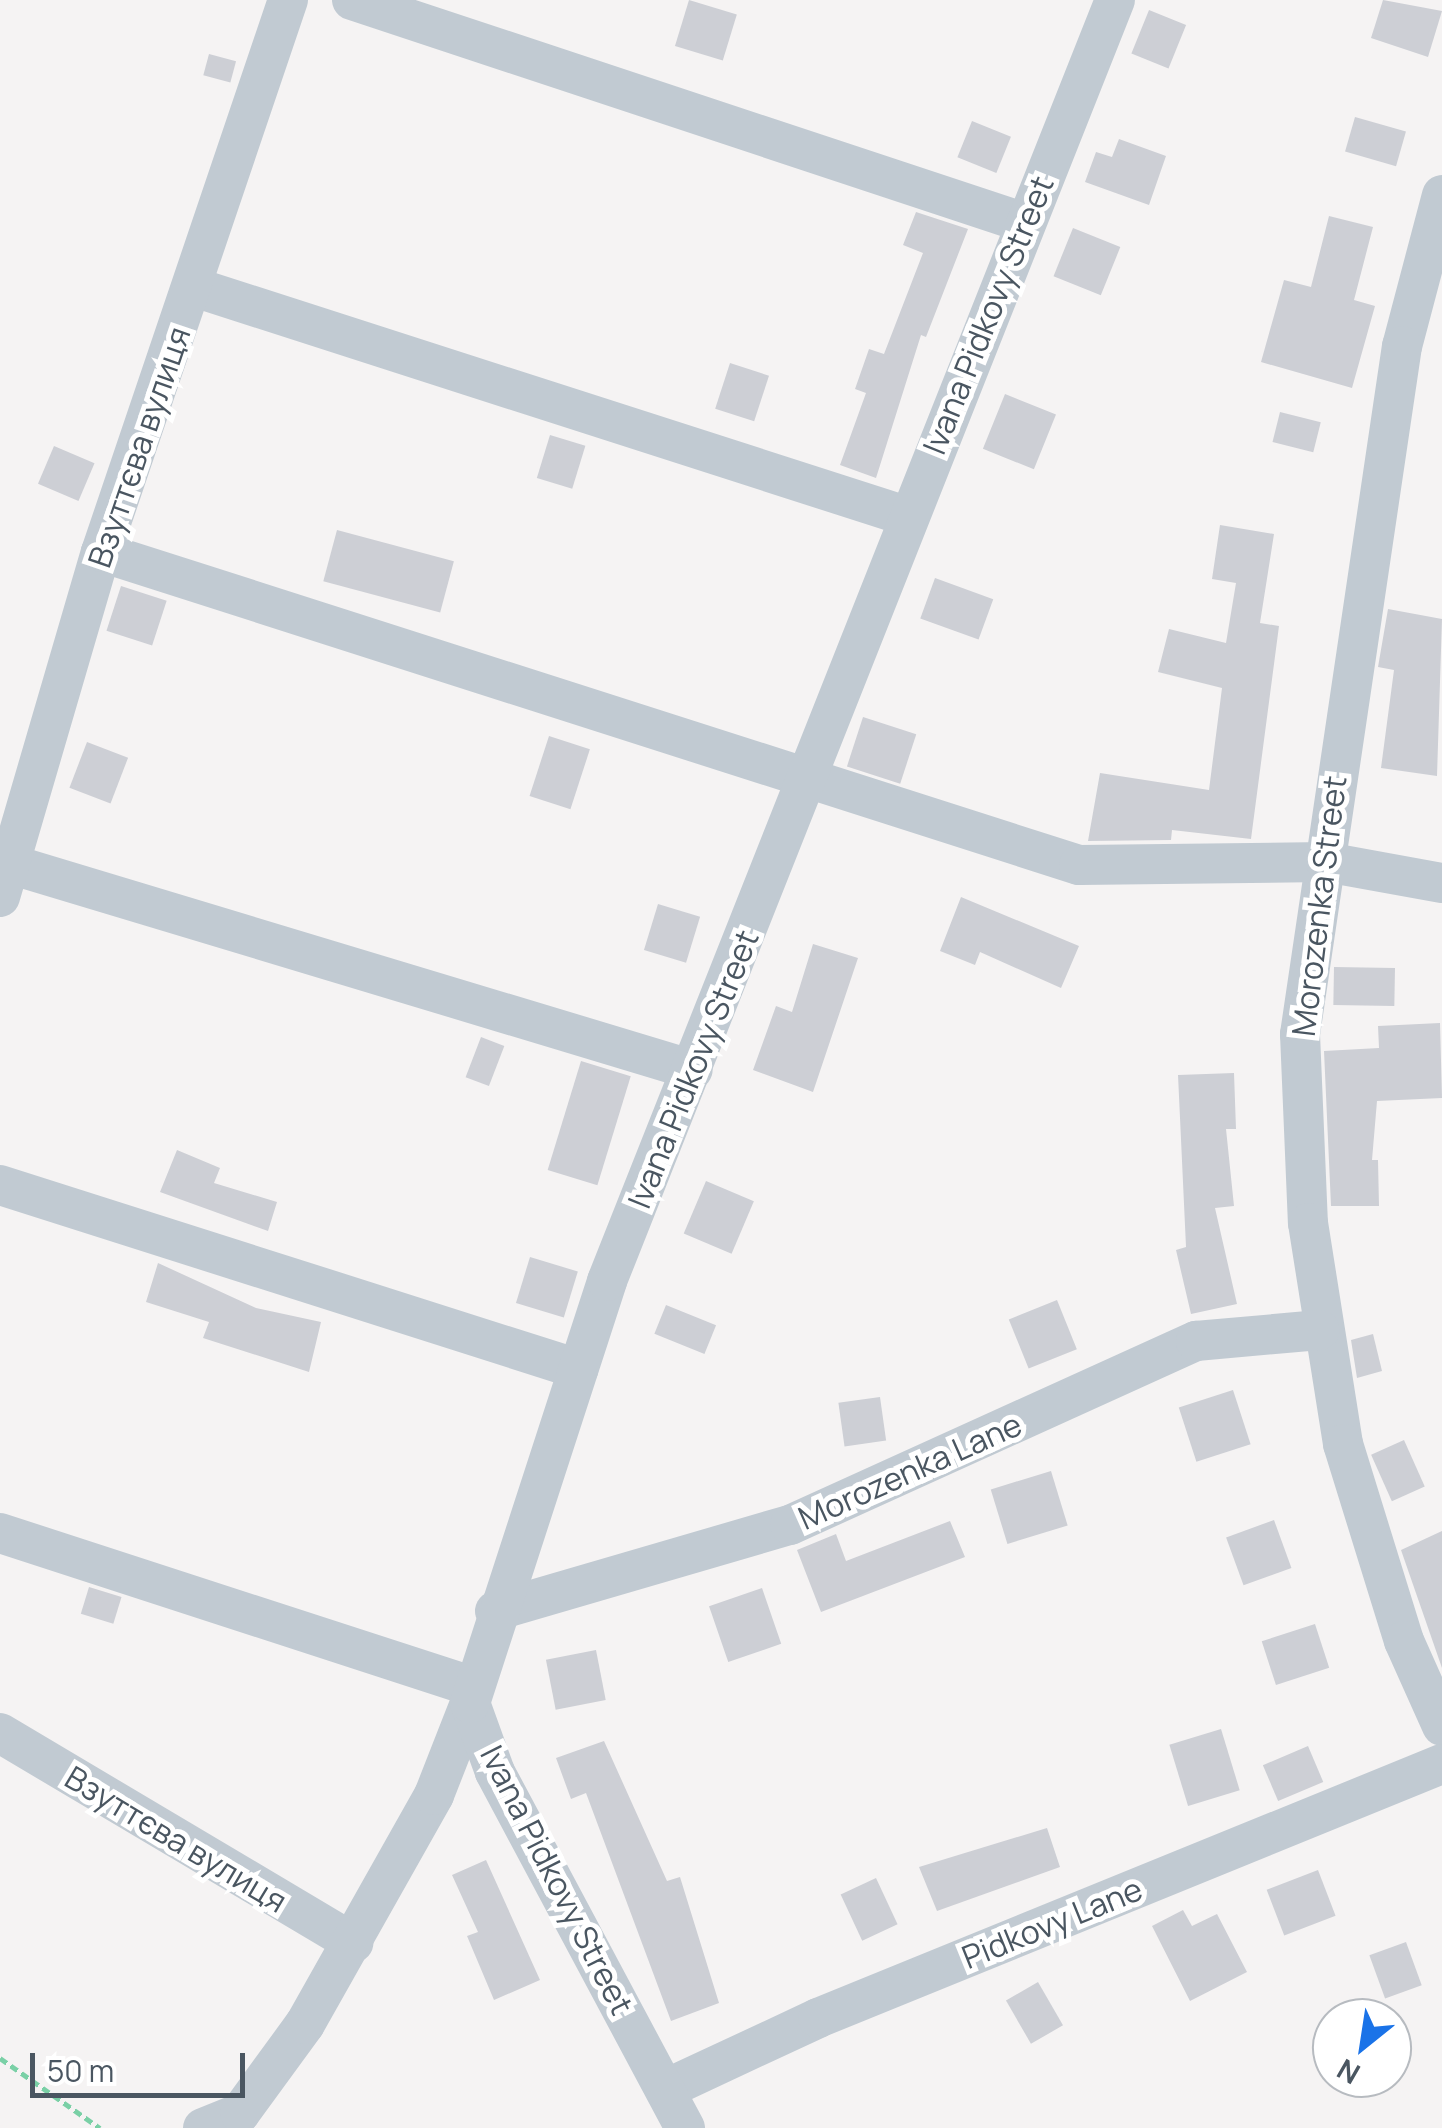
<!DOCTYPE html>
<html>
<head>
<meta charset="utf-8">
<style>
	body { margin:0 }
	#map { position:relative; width:1442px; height:2128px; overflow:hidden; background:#f5f3f3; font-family:Manrope,sans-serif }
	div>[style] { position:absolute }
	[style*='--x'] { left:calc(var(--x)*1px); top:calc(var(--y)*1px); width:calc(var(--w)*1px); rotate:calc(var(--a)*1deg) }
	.building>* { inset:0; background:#cdcfd5; transform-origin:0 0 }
	.path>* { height:5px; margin-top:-2.5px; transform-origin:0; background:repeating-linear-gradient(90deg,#7ad0a6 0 8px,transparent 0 13px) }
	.minor>* { height:40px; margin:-20px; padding:0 20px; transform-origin:20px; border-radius:20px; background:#c1cad2 }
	span { translate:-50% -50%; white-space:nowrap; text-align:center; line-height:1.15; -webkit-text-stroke:10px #fff; paint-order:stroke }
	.street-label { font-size:32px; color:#4a5661 }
	.north { position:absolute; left:1312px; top:1998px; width:100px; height:100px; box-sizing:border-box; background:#fff; border:2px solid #b7bbc0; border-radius:50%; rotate:210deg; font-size:28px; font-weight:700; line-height:40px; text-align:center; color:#4a5661 }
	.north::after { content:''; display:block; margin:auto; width:35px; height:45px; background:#1a73e8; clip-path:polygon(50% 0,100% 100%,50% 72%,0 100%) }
	.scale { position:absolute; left:30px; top:2053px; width:215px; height:45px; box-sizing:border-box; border:5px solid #4a5661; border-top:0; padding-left:12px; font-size:30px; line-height:35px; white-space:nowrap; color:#4a5661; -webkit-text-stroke:8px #fff; paint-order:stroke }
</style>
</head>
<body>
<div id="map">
	<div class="building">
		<i style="left:689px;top:0;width:50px;height:48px;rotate:17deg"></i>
		<i style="clip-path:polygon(1383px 0,1442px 11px,1428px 57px,1371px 38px)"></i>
		<i style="left:1149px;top:10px;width:40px;height:47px;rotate:22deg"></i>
		<i style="left:209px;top:54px;width:28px;height:22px;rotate:15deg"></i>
		<i style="left:1355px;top:117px;width:53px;height:36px;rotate:16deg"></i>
		<i style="left:972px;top:121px;width:42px;height:39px;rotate:22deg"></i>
		<i style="clip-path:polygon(1119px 139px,1166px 156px,1149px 205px,1085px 182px,1096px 152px,1112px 157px)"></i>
		<i style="clip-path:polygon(916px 212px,968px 229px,926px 337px,921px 335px,876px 478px,840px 465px,866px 393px,855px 389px,869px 349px,884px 354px,923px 253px,903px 245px)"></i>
		<i style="clip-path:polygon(1329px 216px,1373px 227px,1354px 300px,1375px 306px,1352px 388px,1261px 362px,1284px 280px,1311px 287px)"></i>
		<i style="left:1073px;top:228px;width:51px;height:52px;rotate:22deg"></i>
		<i style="left:730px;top:363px;width:41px;height:48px;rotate:18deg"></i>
		<i style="left:1005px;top:394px;width:55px;height:59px;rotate:22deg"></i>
		<i style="left:1280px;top:412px;width:42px;height:31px;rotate:14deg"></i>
		<i style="left:550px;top:435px;width:37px;height:45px;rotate:17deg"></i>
		<i style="left:54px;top:446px;width:44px;height:41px;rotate:23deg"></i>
		<i style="clip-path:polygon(1220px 525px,1274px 534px,1260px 623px,1279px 626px,1251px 839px,1172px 830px,1171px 840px,1088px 841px,1100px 773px,1209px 790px,1222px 688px,1158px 672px,1169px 629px,1226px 643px,1236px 583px,1212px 579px)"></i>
		<i style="left:337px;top:530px;width:121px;height:53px;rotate:15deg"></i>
		<i style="left:935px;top:578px;width:62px;height:43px;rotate:20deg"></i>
		<i style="left:121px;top:586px;width:48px;height:47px;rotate:18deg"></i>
		<i style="clip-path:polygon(1388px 609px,1442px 619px,1437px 776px,1381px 768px,1394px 670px,1378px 667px)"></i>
		<i style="left:863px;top:717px;width:56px;height:52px;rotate:18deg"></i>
		<i style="left:549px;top:736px;width:43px;height:63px;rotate:18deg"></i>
		<i style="left:87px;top:742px;width:44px;height:49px;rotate:21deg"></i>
		<i style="clip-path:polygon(961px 897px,1079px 946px,1061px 988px,980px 952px,975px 965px,940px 951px)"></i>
		<i style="left:658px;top:904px;width:44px;height:48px;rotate:17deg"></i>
		<i style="clip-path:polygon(813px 944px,858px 958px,813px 1092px,753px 1070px,776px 1006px,792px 1012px)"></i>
		<i style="left:1334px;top:967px;width:61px;height:38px;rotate:1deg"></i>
		<i style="clip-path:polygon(1440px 1023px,1442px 1098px,1377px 1101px,1372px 1160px,1378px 1160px,1379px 1206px,1331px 1206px,1324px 1051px,1379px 1048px,1378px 1026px)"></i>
		<i style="left:481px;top:1037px;width:25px;height:43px;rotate:21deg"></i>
		<i style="left:581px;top:1061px;width:52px;height:114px;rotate:17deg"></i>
		<i style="clip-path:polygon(1234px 1073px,1236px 1129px,1226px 1129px,1234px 1206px,1215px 1208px,1237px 1304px,1191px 1314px,1176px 1250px,1186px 1247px,1178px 1075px)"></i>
		<i style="clip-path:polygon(177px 1150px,220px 1168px,214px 1183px,277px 1202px,268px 1231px,160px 1192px)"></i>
		<i style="left:706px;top:1181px;width:52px;height:57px;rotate:23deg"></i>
		<i style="left:530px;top:1257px;width:50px;height:48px;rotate:17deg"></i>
		<i style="clip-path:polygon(158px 1263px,256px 1308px,321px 1322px,309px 1372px,203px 1338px,209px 1322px,146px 1302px)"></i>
		<i style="left:1057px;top:1300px;width:53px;height:52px;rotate:68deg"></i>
		<i style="left:666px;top:1305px;width:54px;height:31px;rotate:22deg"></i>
		<i style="clip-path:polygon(1373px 1334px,1382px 1371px,1357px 1378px,1351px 1340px)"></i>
		<i style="left:1233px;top:1390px;width:57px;height:57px;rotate:72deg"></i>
		<i style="left:880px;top:1397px;width:44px;height:42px;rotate:82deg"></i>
		<i style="left:1404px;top:1440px;width:51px;height:36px;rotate:66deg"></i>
		<i style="left:1051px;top:1471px;width:57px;height:63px;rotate:73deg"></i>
		<i style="left:1274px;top:1520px;width:51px;height:51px;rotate:70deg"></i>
		<i style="clip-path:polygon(950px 1521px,965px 1557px,821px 1612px,797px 1550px,836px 1534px,846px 1561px)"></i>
		<i style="clip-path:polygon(1442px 1531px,1442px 1668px,1401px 1550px)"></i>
		<i style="left:89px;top:1587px;width:34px;height:28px;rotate:17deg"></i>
		<i style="left:762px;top:1588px;width:59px;height:56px;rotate:71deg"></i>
		<i style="left:1315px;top:1624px;width:46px;height:56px;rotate:72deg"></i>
		<i style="left:596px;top:1650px;width:51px;height:51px;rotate:79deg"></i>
		<i style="left:1221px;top:1729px;width:64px;height:54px;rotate:73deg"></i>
		<i style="clip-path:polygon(604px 1741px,667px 1881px,680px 1877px,719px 2003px,671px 2021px,586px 1793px,571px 1799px,556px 1758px)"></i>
		<i style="left:1308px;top:1746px;width:39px;height:49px;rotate:67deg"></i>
		<i style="clip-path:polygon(1047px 1828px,1060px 1867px,937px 1911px,919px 1867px)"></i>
		<i style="clip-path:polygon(486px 1860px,540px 1980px,494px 2000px,467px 1936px,478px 1932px,452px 1875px)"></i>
		<i style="left:1318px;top:1870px;width:49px;height:55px;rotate:69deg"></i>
		<i style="left:876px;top:1878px;width:51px;height:39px;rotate:65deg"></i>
		<i style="clip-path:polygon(1183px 1910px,1192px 1926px,1217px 1914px,1247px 1972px,1190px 2001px,1152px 1926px)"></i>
		<i style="left:1406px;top:1942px;width:46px;height:39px;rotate:70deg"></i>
		<i style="left:1038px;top:1982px;width:50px;height:37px;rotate:60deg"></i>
	</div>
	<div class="path">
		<i style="--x:0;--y:2058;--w:122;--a:35"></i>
	</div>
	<div class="minor">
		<i style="--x:352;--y:0;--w:709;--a:18.33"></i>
		<i style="--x:1442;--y:195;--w:156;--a:104.8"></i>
		<i style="--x:1402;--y:346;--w:696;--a:98.43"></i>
		<i style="--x:1300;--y:1034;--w:189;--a:87.6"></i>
		<i style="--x:1308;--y:1223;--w:224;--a:81"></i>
		<i style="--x:1343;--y:1444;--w:206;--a:72.8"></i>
		<i style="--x:1404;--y:1641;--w:93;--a:65.9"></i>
		<i style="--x:194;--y:287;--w:748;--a:17.83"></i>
		<i style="--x:101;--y:552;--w:1027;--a:17.75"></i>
		<i style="--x:1079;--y:865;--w:247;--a:-0.7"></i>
		<i style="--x:1326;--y:862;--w:118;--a:10.3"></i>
		<i style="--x:10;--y:864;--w:713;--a:16.78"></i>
		<i style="--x:0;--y:897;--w:359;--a:-73.7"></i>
		<i style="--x:101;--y:552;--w:583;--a:-71.29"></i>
		<i style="--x:0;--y:1185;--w:607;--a:17.66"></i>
		<i style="--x:0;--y:1533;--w:498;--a:18"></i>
		<i style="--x:495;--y:1611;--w:307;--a:-16.3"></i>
		<i style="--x:790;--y:1525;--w:446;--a:-24.4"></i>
		<i style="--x:1196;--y:1341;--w:124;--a:-5.1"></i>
		<i style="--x:0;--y:1733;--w:411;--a:30.7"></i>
		<i style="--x:666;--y:2089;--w:168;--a:-25"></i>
		<i style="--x:818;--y:2018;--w:674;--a:-22.15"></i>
		<i style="--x:203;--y:2128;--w:40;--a:-22"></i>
		<i style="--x:240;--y:2113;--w:110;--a:-53.9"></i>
		<i style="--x:305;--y:2024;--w:263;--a:-60.6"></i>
		<i style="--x:434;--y:1795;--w:99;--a:-68.6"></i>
		<i style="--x:685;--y:2128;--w:404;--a:-118.1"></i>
		<i style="--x:495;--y:1772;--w:73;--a:-109.9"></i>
		<i style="--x:470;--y:1703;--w:444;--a:-72"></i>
		<i style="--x:607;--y:1281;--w:1378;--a:-68.37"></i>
	</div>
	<div class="street-label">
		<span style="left:988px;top:315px;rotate:-68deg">Ivana Pidkovy Street</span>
		<span style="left:139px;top:447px;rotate:-71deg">Взуттєва вулиця</span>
		<span style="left:1319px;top:906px;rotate:-83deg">Morozenka Street</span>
		<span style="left:693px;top:1069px;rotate:-68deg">Ivana Pidkovy Street</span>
		<span style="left:910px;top:1471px;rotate:-24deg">Morozenka Lane</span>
		<span style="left:176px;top:1839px;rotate:31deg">Взуттєва вулиця</span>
		<span style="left:557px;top:1880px;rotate:63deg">Ivana Pidkovy Street</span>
		<span style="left:1052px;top:1923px;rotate:-22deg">Pidkovy Lane</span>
	</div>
	<div class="north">N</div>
	<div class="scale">50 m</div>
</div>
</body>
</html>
